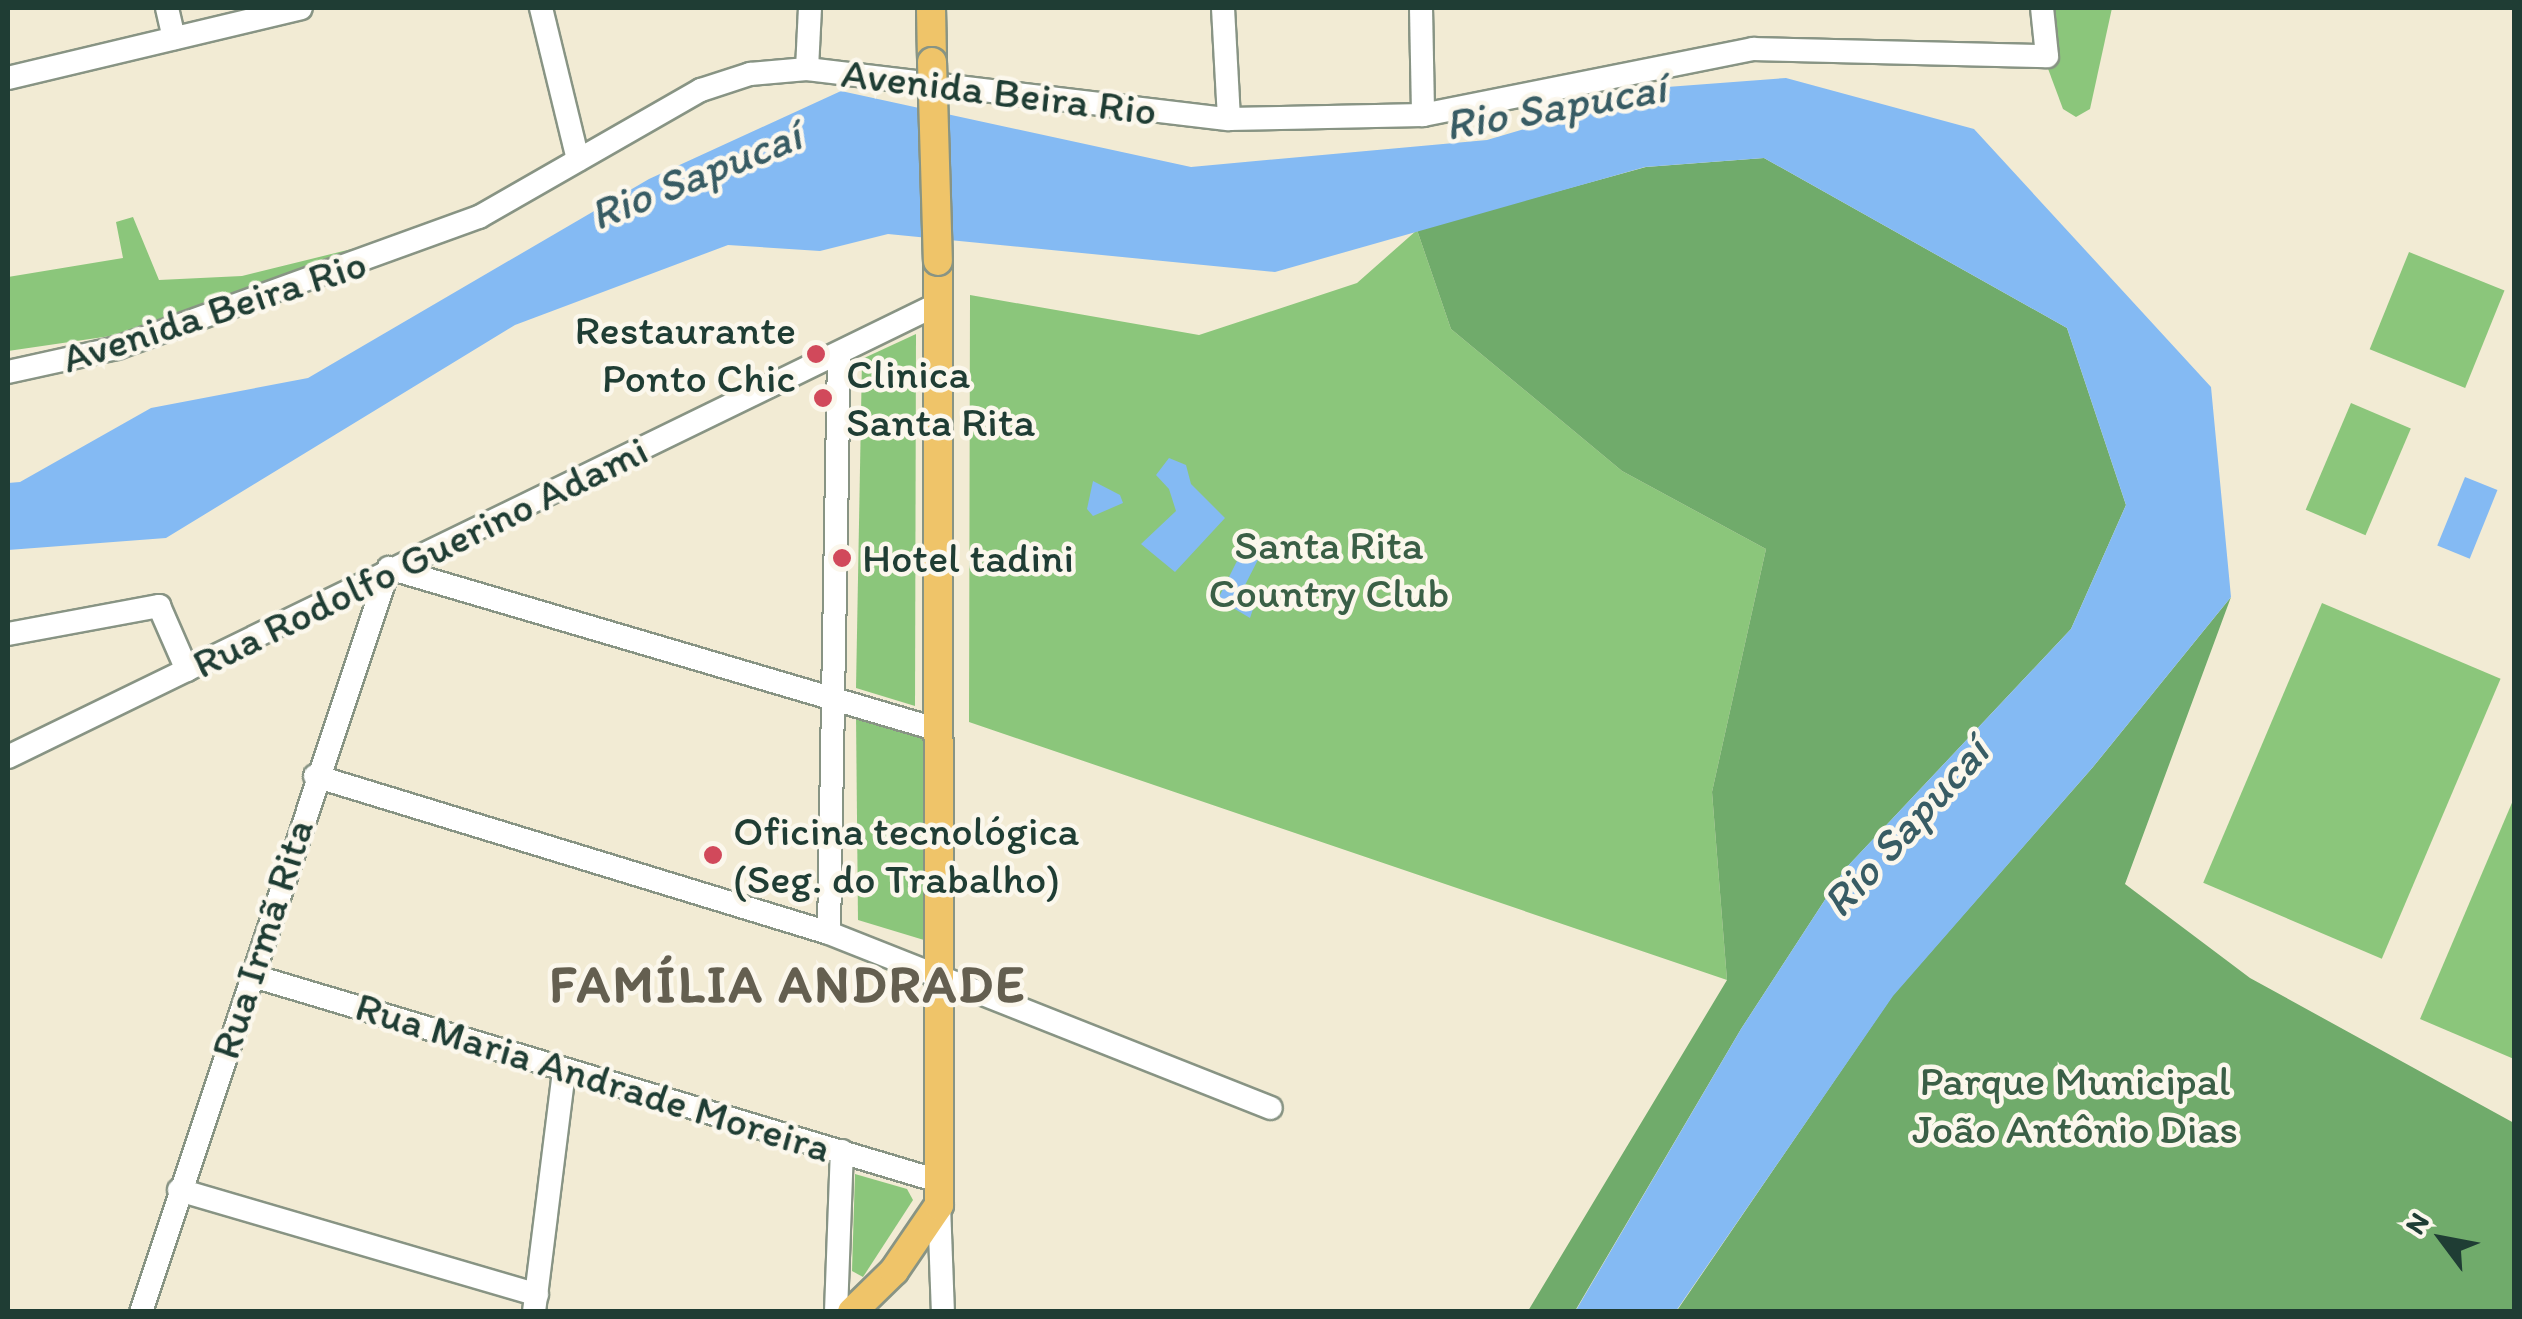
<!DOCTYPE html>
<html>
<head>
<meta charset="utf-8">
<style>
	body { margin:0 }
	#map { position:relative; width:2522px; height:1319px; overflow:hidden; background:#f2ebd4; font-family:Itim,sans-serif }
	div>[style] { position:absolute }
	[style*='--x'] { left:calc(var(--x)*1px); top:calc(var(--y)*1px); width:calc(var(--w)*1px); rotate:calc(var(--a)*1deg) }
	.green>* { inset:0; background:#8bc67b; transform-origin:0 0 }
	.forest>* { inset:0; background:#70ab6b }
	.water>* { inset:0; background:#84baf3; transform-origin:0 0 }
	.roads { filter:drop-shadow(2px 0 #889484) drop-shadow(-2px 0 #889484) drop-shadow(0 2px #889484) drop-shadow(0 -2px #889484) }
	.minor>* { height:22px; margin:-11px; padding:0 11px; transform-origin:11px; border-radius:11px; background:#fff }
	.major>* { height:28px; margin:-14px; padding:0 14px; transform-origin:14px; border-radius:14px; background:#efc469 }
	.bridges { filter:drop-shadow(2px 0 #889484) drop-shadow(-2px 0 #889484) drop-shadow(0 2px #889484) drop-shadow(0 -2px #889484) }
	.major-bridge>* { height:28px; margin:-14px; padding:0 14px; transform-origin:14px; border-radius:14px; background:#efc469 }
	.dots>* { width:28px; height:28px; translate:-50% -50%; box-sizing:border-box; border:5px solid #fbf7ec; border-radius:50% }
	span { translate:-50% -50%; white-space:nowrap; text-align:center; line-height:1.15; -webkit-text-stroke:9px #fbf7ec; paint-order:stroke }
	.street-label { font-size:42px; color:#1f3d34 }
	.poi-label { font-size:42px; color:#1f3d34 }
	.right { translate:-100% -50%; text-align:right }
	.left { translate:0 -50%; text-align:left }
	.park-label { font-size:42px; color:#3a5f46 }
	.water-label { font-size:45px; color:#385c64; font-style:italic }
	.district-label { font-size:52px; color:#645f50; font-weight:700; letter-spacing:2.5px }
	.frame { position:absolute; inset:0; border:10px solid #1f3d34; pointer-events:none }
	.north { position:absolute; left:2392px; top:1189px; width:100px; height:100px; -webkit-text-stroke:8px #fbf7ec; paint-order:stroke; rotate:302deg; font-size:28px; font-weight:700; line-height:40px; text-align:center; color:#1f3d34 }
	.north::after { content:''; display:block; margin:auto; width:35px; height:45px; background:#1f3d34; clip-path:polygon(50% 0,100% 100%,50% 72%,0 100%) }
</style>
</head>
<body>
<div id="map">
	<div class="green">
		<i style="clip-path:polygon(2044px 8px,2112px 8px,2090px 109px,2076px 117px,2063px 109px,2047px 66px)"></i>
		<i style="clip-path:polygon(133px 217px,159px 280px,242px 276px,384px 241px,131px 333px,8px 351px,8px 277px,123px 258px,116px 222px)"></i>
		<i style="clip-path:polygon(1417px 230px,1451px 329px,1622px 471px,1766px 549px,1712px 792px,1727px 980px,969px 722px,970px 295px,1199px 335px,1357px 283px)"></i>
		<i style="left:2409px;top:252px;width:103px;height:105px;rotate:22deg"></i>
		<i style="clip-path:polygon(916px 334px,915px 706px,856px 688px,862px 359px)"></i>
		<i style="left:2351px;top:403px;width:65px;height:116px;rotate:23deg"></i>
		<i style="left:2322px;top:603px;width:194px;height:304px;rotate:23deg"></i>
		<i style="clip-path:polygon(856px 715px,925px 737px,924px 940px,858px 920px)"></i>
		<i style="clip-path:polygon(2514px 798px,2514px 1059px,2420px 1019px)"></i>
		<i style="clip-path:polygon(855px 1174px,907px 1189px,913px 1200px,863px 1277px,852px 1271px)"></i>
	</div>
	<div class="forest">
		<i style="clip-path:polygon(1764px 158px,2067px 328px,2126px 505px,2071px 629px,1845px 869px,1741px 1029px,1575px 1311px,1528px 1311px,1727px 980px,1712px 792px,1766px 549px,1622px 471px,1451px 329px,1417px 230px,1646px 167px)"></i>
		<i style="clip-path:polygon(2231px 597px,2125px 884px,2250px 978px,2514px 1123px,2514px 1311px,1676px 1312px,1893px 995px,2093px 767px)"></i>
	</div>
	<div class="water">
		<i style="clip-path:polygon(1786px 78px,1974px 129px,2211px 387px,2231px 597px,2093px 767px,1893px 996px,1676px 1311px,1575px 1312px,1741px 1029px,1845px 869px,2071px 629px,2126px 505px,2067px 328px,1764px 158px,1645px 167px,1275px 272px,888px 234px,820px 251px,728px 245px,515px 325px,166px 538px,8px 550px,8px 483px,20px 482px,151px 408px,308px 378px,649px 179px,841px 91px,1191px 167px,1487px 140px,1667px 87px)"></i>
		<i style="clip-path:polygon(1169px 458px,1186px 465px,1191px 484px,1225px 518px,1175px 572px,1141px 544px,1176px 511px,1169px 489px,1156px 475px)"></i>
		<i style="left:2465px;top:477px;width:35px;height:74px;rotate:22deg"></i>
		<i style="clip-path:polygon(1093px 481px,1120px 495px,1123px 503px,1093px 516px,1087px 509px)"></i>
		<i style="clip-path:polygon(1249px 537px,1265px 546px,1244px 587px,1255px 603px,1250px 618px,1218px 599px)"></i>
	</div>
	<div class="roads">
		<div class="minor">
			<i style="--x:167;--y:8;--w:31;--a:77"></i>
			<i style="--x:541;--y:8;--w:156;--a:76.3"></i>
			<i style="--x:1223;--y:8;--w:111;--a:86.9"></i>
			<i style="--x:1421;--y:8;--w:107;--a:88.9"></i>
			<i style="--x:807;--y:69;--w:61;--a:-87.2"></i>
			<i style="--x:8;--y:78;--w:301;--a:-13.4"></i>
			<i style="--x:8;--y:372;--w:112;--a:-12.4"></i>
			<i style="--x:117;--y:348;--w:385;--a:-19.9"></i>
			<i style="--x:479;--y:217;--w:256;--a:-29.8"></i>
			<i style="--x:701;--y:90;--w:52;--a:-18.1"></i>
			<i style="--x:750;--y:74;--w:57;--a:-5"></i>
			<i style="--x:807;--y:69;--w:425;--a:6.8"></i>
			<i style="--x:1229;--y:119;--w:194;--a:-1.2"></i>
			<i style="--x:1423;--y:115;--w:337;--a:-11.3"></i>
			<i style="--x:1753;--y:49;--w:294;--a:1.4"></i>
			<i style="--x:2047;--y:56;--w:48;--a:-95.9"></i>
			<i style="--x:8;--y:634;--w:154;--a:-10.5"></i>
			<i style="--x:159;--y:606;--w:70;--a:66.4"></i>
			<i style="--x:8;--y:757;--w:1037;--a:-25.97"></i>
			<i style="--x:315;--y:776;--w:537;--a:16.99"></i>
			<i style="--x:829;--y:933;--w:475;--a:21.6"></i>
			<i style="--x:829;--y:933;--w:577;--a:-89.01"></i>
			<i style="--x:250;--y:975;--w:715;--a:16.66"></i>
			<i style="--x:179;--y:1190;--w:373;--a:16.3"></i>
			<i style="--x:939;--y:1205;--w:107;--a:87.9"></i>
			<i style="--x:141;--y:1312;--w:784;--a:-71.57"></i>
			<i style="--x:389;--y:568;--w:573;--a:16.41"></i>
			<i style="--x:534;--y:1312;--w:244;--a:-82.9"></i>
			<i style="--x:836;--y:1312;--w:161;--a:-87.9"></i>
		</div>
		<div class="major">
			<i style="--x:931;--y:8;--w:54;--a:88.9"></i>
			<i style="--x:852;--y:1312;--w:59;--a:-44.3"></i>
			<i style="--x:894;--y:1271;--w:80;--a:-55.7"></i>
			<i style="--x:939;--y:1205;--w:944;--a:-90.06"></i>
		</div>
	</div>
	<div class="bridges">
		<div class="major-bridge">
			<i style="--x:932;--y:62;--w:199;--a:88.3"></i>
		</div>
	</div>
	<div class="dots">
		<i style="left:816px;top:354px;background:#d1495b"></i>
		<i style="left:823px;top:398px;background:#d1495b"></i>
		<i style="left:842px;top:558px;background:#d1495b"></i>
		<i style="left:713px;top:855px;background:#d1495b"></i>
	</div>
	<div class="street-label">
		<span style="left:999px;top:92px;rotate:7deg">Avenida Beira Rio</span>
		<span style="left:214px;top:311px;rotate:-18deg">Avenida Beira Rio</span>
		<span style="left:420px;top:557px;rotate:-26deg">Rua Rodolfo Guerino Adami</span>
		<span style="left:262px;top:939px;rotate:-72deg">Rua Irmã Rita</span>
		<span style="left:593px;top:1077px;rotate:17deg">Rua Maria Andrade Moreira</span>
	</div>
	<div class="poi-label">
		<span class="right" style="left:796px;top:354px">Restaurante<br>Ponto Chic</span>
		<span class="left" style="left:846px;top:398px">Clinica<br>Santa Rita</span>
		<span class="left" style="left:862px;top:558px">Hotel tadini</span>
		<span class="left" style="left:733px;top:855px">Oficina tecnológica<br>(Seg. do Trabalho)</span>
	</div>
	<div class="park-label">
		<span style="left:1329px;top:569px">Santa Rita<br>Country Club</span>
		<span style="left:2075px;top:1105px">Parque Municipal<br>João Antônio Dias</span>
	</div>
	<div class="water-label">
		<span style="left:1555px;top:106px;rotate:-10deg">Rio Sapucaí</span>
		<span style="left:695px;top:175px;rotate:-22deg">Rio Sapucaí</span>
		<span style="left:1905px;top:827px;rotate:-48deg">Rio Sapucaí</span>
	</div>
	<div class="district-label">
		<span style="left:788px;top:985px">FAMÍLIA ANDRADE</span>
	</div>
	<div class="frame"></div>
	<div class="north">N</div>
</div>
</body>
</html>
